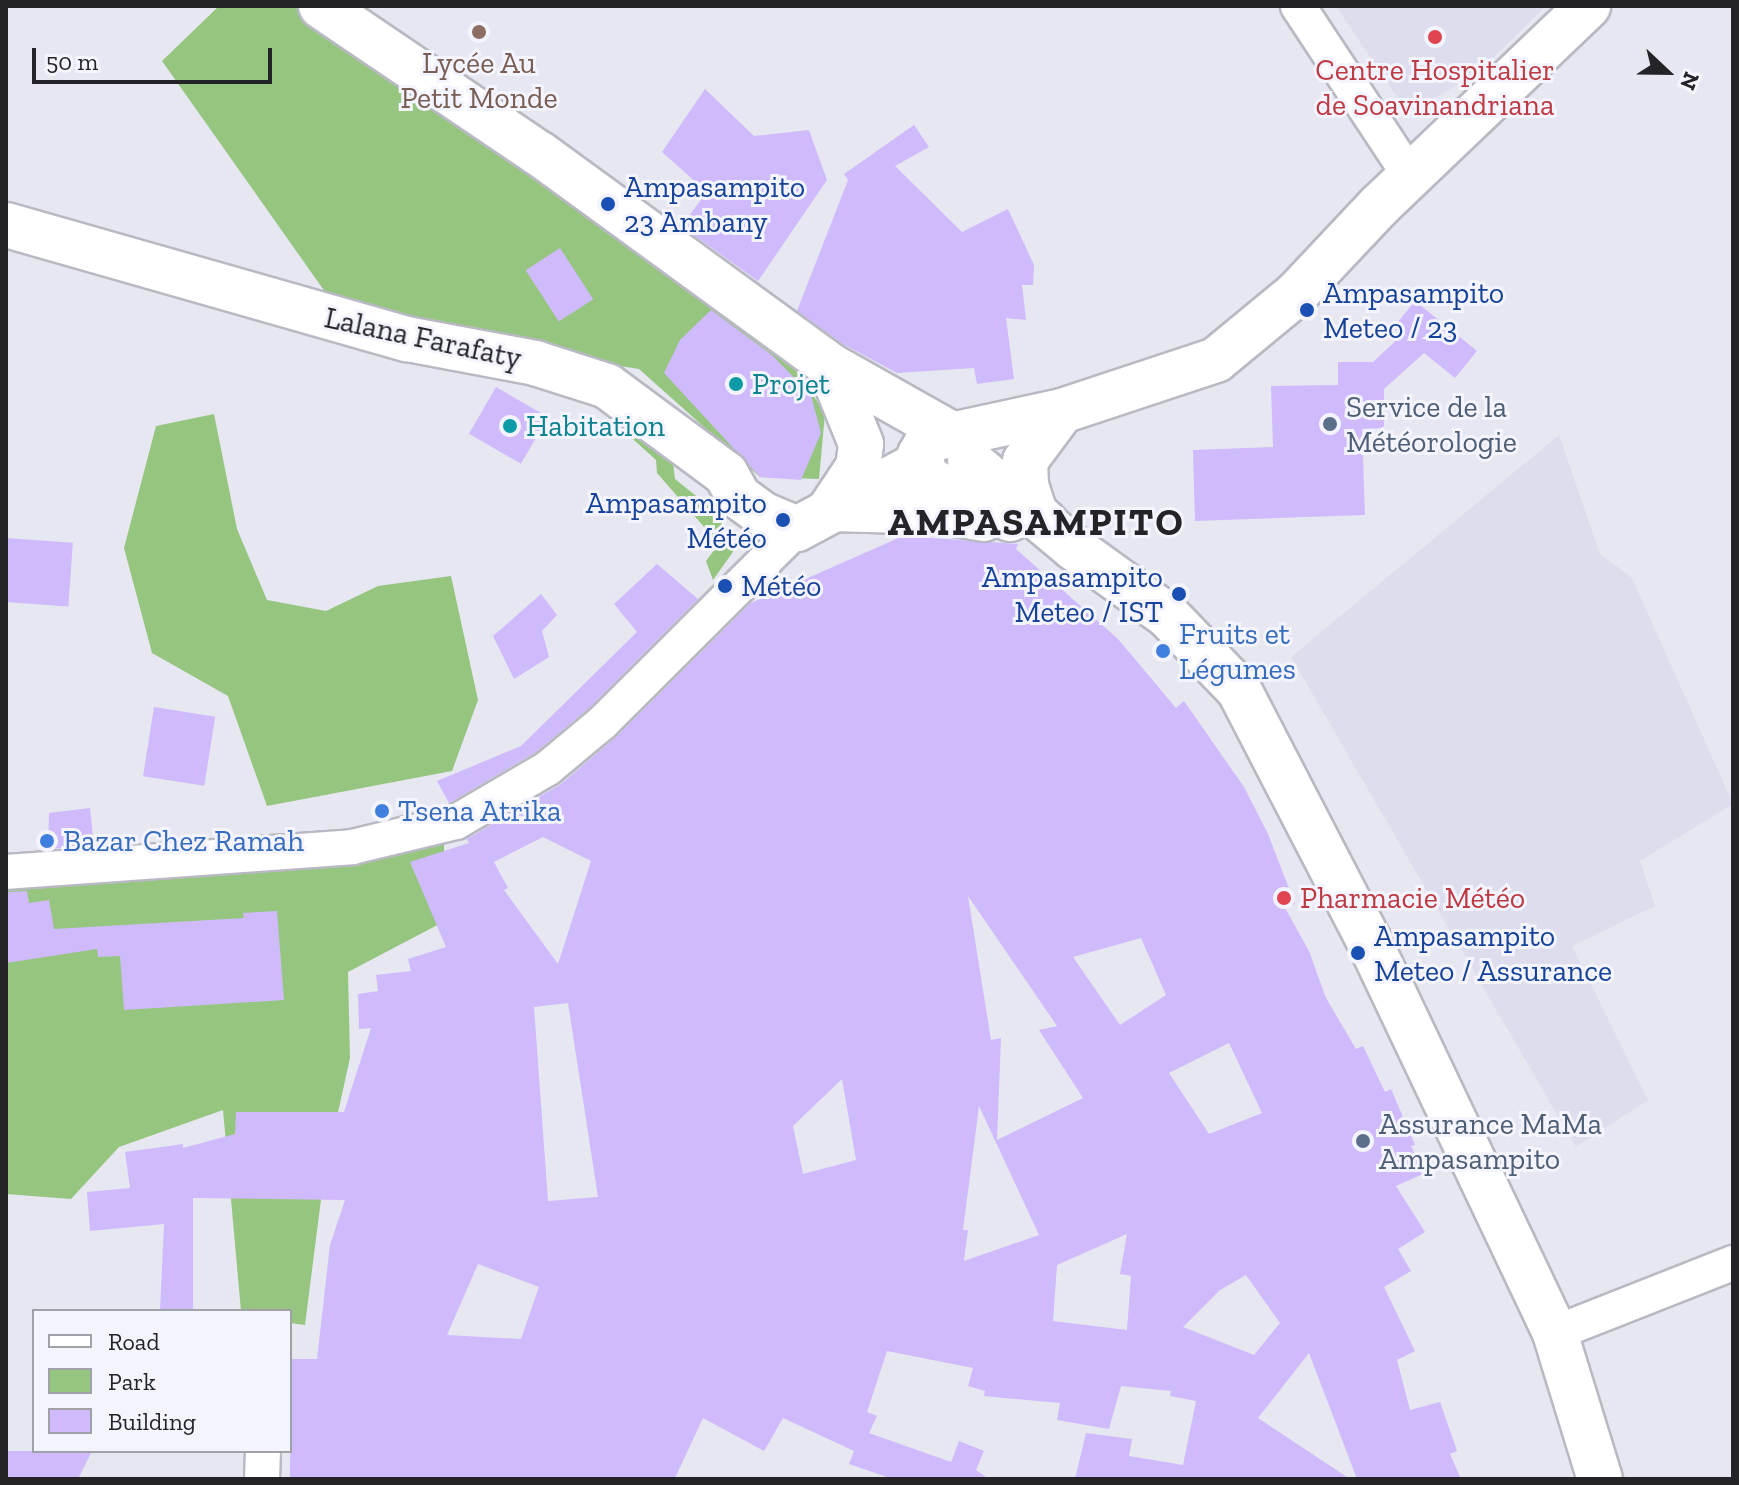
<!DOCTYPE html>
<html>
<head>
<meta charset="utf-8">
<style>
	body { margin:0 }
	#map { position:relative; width:1739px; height:1485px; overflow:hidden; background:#e6e7f0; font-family:"Zilla Slab",serif }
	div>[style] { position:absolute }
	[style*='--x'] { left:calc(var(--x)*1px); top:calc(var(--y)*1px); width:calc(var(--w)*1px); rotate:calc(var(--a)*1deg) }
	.built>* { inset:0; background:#dde }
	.green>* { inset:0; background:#96c580 }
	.building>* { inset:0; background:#cfbafb; transform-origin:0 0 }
	.roads { filter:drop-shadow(2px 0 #b8b9c2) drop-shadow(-2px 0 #b8b9c2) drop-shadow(0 2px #b8b9c2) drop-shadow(0 -2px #b8b9c2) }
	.minor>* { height:34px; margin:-17px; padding:0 17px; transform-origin:17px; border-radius:17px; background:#fff }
	.major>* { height:44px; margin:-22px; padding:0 22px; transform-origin:22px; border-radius:22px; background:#fff }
	.dots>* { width:22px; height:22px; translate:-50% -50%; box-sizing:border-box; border:4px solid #f4f4fe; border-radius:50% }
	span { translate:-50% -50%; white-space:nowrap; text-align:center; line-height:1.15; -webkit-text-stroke:6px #f4f4fe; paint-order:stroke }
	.education-label { font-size:30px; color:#785e54 }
	.health-label { font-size:30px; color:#be3a42 }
	.left { translate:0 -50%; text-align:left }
	.transit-label { font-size:30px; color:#164399 }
	.right { translate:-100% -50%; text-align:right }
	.street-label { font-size:30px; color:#242428 }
	.culture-label { font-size:30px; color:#0d838f }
	.service-label { font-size:30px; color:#4e5e75 }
	.shop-label { font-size:30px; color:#366cbe }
	.district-label { font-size:38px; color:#242428; font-weight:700; letter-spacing:2px }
	.frame { position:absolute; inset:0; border:8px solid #242428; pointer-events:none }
	.legend { position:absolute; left:32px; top:1309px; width:260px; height:144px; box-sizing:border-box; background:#f4f4fe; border:2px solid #a1a1a8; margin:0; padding:10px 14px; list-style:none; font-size:24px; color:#242428 }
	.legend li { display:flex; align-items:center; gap:16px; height:40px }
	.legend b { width:40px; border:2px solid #a1a1a8 }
	.north { position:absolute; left:1627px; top:32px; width:80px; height:80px; -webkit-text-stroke:6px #f4f4fe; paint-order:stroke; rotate:112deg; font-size:22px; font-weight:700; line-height:32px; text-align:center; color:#242428 }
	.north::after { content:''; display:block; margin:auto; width:28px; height:36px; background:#242428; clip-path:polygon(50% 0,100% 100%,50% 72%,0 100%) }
	.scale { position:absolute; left:32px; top:48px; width:240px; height:36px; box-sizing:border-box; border:4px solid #242428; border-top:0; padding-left:10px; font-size:24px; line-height:28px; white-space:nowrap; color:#242428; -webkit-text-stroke:6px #f4f4fe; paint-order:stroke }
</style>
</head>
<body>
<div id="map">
	<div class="built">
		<i style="clip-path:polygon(1336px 6px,1546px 6px,1481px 69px,1409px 115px)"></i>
		<i style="clip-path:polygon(1559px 435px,1600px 554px,1632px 578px,1733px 804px,1640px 861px,1655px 906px,1572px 946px,1648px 1100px,1576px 1147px,1291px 657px)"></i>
	</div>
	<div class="green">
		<i style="clip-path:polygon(219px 6px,312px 6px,789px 360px,825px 413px,819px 479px,760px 477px,639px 369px,347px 323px,162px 61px)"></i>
		<i style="clip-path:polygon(214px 414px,237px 529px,267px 600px,326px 611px,378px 586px,451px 576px,478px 700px,452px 771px,267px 806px,228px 696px,152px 653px,124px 548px,156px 426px)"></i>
		<i style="clip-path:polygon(626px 417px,672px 455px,675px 479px,716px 512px,735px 549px,713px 580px,706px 561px,715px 549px,705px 528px,657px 473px,656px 460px,624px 431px)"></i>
		<i style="clip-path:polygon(444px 843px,445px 921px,348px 972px,350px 1058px,324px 1176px,305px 1325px,290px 1323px,290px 1311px,241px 1311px,223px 1110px,119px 1147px,71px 1199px,6px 1194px,6px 886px)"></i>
	</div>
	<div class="building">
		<i style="clip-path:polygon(705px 89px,754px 136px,809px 130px,827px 180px,758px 281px,681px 226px,707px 192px,662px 152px)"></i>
		<i style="clip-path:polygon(914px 125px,929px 147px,895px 166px,962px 232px,1008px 209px,1034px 265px,1033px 285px,1022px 285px,1026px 320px,1006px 318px,1014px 379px,977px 384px,974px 368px,897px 373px,843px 344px,797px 311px,848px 180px,844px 174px)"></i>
		<i style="left:560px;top:248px;width:61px;height:41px;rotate:57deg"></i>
		<i style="clip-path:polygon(1415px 301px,1477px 351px,1455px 378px,1424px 353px,1384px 389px,1384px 428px,1362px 429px,1365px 515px,1195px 521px,1193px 450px,1273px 447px,1271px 386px,1338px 385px,1338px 362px,1373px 362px,1402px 335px,1393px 328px)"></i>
		<i style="clip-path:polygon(711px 310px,772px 355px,811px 395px,821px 433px,801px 480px,760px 477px,664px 373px,680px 340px)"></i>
		<i style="left:496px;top:387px;width:60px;height:54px;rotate:30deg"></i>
		<i style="clip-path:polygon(evenodd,903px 536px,1018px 544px,1016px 549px,1118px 639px,1176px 708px,1184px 701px,1244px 787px,1268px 834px,1295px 904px,1285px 908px,1309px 951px,1326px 998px,1356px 1049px,1363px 1046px,1385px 1092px,1391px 1089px,1415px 1145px,1411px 1146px,1423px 1174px,1396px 1186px,1425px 1232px,1398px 1249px,1411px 1271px,1384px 1287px,1415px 1351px,1397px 1360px,1410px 1410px,1440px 1402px,1457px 1451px,1450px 1454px,1461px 1479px,1357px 1479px,1309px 1353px,1258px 1418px,1350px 1479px,1075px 1479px,1086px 1433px,1132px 1439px,1129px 1456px,1183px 1465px,1182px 1470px,1196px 1401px,1170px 1396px,1171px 1391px,1121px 1386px,1109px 1429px,1057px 1420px,1060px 1403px,984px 1396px,985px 1391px,968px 1386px,973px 1368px,887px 1351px,867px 1412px,877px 1416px,869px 1433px,951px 1462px,959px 1441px,984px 1451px,976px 1470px,989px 1479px,893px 1479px,849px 1464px,854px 1451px,783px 1418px,764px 1451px,703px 1418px,675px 1478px,290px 1479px,291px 1359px,317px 1359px,330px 1245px,345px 1200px,193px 1198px,193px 1311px,160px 1311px,164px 1224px,90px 1231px,87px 1192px,130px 1188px,125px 1152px,183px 1144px,183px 1148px,235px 1134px,236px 1112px,344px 1112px,371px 1028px,359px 1029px,358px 994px,378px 991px,376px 975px,411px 971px,408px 959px,446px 947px,410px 862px,469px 843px,467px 839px,561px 784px,616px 737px,751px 603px,903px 536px,543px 837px,591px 861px,558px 964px,504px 890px,508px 888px,494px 862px,543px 837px,903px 536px,968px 896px,1057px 1026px,1039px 1030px,1083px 1098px,997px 1140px,1001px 1038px,991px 1040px,968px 896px,903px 536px,1141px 938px,1166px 995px,1120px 1025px,1073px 957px,1141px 938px,903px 536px,568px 1003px,598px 1197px,548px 1201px,534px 1007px,568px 1003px,903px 536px,1229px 1043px,1262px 1113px,1209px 1134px,1169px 1073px,1229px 1043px,903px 536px,842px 1079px,856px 1160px,803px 1174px,793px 1126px,842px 1079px,903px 536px,979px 1106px,1039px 1235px,964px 1261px,968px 1230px,963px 1230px,979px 1106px,903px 536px,1127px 1234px,1120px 1274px,1131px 1276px,1127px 1330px,1053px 1321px,1057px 1265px,1127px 1234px,903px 536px,478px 1264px,539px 1287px,521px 1339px,447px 1335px,478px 1264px,903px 536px,1246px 1275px,1280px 1323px,1254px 1355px,1183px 1327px,1220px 1290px,1246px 1275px)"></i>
		<i style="left:6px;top:538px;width:67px;height:64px;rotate:4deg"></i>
		<i style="clip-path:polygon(657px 564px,698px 599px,589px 708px,536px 752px,449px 803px,437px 781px,521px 746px,637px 632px,614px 604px)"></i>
		<i style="clip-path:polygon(541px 594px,557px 615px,542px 631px,549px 657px,514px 679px,493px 636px)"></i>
		<i style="left:154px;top:707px;width:62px;height:70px;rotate:9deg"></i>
		<i style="clip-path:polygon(90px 808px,94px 846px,48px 849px,49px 813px)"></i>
		<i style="clip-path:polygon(27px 891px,29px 903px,49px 900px,54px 929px,244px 918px,243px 913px,277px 911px,284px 1000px,124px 1010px,120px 956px,98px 957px,97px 949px,6px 963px,6px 892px)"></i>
		<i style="clip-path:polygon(6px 1451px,92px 1451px,78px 1479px,6px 1479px)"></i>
	</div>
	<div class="roads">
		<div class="minor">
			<i style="--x:1298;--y:6;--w:204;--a:56.6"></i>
			<i style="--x:6;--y:872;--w:347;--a:-4.1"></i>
			<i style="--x:352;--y:847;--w:107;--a:-13.5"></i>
			<i style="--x:456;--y:822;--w:107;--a:-30.4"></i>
			<i style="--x:548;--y:768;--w:70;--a:-39.8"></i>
			<i style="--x:602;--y:723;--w:275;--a:-44.9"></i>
			<i style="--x:1555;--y:1333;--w:191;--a:-21.5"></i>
			<i style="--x:262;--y:1479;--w:28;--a:-88"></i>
		</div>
		<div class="major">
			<i style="--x:321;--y:6;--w:264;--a:34.1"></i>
			<i style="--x:540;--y:154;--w:358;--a:36.1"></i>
			<i style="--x:829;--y:365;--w:153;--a:29.4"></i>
			<i style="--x:6;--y:225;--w:417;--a:15.9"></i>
			<i style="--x:407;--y:339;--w:130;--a:10.6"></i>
			<i style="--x:535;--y:363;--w:76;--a:17.7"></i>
			<i style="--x:607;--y:386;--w:148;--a:36.5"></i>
			<i style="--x:726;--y:474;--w:26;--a:61"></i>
			<i style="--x:739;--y:497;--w:29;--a:36"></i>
			<i style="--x:762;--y:514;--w:38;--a:23"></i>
			<i style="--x:797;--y:529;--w:140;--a:-28.2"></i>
			<i style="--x:829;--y:365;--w:85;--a:67.9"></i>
			<i style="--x:861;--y:444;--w:23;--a:97"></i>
			<i style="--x:858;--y:467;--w:50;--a:123.7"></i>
			<i style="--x:970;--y:461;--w:136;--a:39.9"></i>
			<i style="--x:1074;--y:548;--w:116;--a:35.9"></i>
			<i style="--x:1168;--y:616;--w:103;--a:46.2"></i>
			<i style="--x:1239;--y:690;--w:283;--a:62.6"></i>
			<i style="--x:1369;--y:941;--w:434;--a:64.6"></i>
			<i style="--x:1555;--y:1333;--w:153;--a:72.9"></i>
			<i style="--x:830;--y:509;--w:114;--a:1.5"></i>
			<i style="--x:944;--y:512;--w:40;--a:10"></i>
			<i style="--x:1010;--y:519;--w:93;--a:-154"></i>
			<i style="--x:926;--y:478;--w:24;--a:-105"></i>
			<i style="--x:920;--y:455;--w:17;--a:-62"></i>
			<i style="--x:928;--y:440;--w:137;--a:-12.2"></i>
			<i style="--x:1062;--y:411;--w:162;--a:-18.3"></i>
			<i style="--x:1216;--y:360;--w:104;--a:-39.5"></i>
			<i style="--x:1296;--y:294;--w:122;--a:-46.7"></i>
			<i style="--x:1380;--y:205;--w:288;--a:-43.7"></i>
			<i style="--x:1045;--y:522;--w:13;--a:-138"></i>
			<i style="--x:1035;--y:513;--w:28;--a:-108"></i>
			<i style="--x:1026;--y:486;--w:25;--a:-92"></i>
			<i style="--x:1025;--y:461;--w:62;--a:-53.5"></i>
		</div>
	</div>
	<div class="dots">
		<i style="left:479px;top:32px;background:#8d6e63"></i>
		<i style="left:1435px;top:37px;background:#e0444e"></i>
		<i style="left:608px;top:204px;background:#1a4fb4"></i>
		<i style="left:1307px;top:310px;background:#1a4fb4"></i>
		<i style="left:736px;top:384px;background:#0f9aa8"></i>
		<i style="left:1330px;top:424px;background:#5c6f8a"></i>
		<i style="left:510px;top:426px;background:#0f9aa8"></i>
		<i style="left:783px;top:520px;background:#1a4fb4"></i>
		<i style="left:725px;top:586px;background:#1a4fb4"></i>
		<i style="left:1179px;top:594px;background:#1a4fb4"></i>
		<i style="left:1163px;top:651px;background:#3f7fe0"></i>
		<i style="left:382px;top:811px;background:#3f7fe0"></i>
		<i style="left:47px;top:841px;background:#3f7fe0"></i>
		<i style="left:1284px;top:898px;background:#e0444e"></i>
		<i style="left:1358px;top:953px;background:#1a4fb4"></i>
		<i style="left:1363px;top:1141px;background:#5c6f8a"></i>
	</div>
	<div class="education-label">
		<span style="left:479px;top:80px">Lycée Au<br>Petit Monde</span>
	</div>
	<div class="health-label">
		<span style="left:1435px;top:87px">Centre Hospitalier<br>de Soavinandriana</span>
		<span class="left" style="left:1300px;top:898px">Pharmacie Météo</span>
	</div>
	<div class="transit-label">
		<span class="left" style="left:624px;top:204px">Ampasampito<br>23 Ambany</span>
		<span class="left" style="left:1323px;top:310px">Ampasampito<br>Meteo / 23</span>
		<span class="right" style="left:767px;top:520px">Ampasampito<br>Météo</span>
		<span class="right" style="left:1163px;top:594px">Ampasampito<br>Meteo / IST</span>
		<span class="left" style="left:741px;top:586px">Météo</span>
		<span class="left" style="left:1374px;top:953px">Ampasampito<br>Meteo / Assurance</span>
	</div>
	<div class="street-label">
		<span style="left:423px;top:338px;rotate:12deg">Lalana Farafaty</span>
	</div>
	<div class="culture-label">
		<span class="left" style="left:752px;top:384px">Projet</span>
		<span class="left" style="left:526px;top:426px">Habitation</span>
	</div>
	<div class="service-label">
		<span class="left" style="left:1346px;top:424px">Service de la<br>Météorologie</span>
		<span class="left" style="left:1379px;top:1141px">Assurance MaMa<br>Ampasampito</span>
	</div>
	<div class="shop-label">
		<span class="left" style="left:1179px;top:651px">Fruits et<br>Légumes</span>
		<span class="left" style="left:398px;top:811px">Tsena Atrika</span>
		<span class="left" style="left:63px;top:841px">Bazar Chez Ramah</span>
	</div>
	<div class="district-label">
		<span style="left:1036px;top:523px">AMPASAMPITO</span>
	</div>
	<div class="frame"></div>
	<ul class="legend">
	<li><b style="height:10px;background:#fff"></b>Road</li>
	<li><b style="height:22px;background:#96c580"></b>Park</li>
	<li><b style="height:22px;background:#cfbafb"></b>Building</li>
	</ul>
	<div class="north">N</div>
	<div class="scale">50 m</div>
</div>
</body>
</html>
